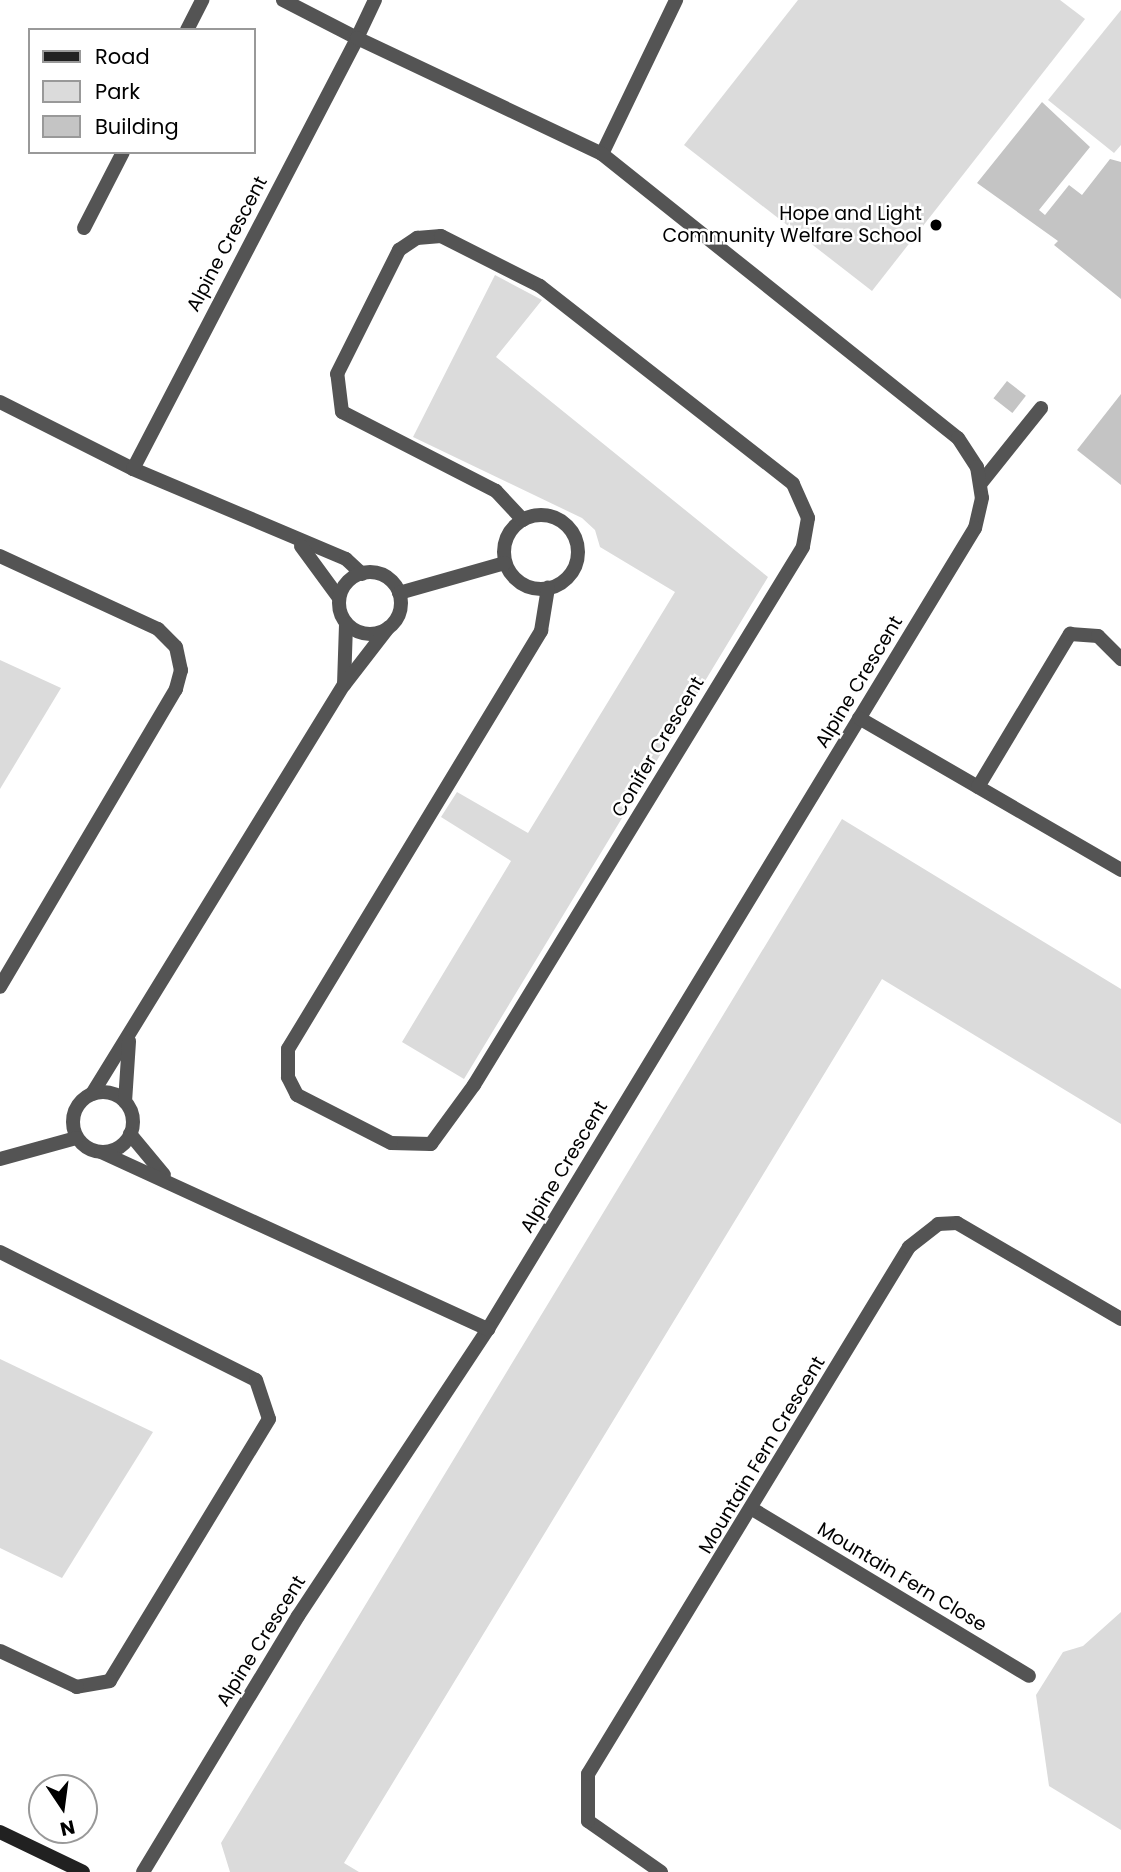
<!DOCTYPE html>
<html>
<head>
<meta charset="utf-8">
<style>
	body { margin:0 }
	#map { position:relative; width:1121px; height:1872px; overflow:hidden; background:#fff; font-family:Poppins,sans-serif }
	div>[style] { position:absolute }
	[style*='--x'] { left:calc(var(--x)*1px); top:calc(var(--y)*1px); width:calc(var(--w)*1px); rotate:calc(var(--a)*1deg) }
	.green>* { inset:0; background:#dbdbdb }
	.building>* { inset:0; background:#c4c4c4; transform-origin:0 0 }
	.lane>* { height:14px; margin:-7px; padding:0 7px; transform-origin:7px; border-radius:7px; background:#545454 }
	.street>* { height:14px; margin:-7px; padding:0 7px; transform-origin:7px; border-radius:7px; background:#545454 }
	.street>.ring { margin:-7px; padding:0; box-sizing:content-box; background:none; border:14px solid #545454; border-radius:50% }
	.secondary>* { height:14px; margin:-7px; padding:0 7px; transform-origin:7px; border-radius:7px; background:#212121 }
	.dots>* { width:19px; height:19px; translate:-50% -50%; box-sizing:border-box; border:4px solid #fff; border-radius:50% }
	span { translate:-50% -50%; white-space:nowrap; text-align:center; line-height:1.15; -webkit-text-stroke:5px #fff; paint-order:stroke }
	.poi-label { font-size:19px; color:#000 }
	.right { translate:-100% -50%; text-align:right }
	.street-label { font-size:19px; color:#000 }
	.legend { position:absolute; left:28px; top:28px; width:228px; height:126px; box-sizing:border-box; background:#fff; border:2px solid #999; margin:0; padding:9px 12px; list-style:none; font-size:21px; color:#000 }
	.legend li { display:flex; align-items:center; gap:14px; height:35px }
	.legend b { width:35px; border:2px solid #999 }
	.north { position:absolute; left:28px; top:1774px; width:70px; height:70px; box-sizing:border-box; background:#fff; border:2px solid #999; border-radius:50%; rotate:167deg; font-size:19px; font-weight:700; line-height:28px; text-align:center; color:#000 }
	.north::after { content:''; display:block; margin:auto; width:24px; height:32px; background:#000; clip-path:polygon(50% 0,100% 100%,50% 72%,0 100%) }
</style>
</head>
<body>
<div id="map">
	<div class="green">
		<i style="clip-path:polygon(798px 0,1060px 0,1085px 19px,872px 291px,684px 145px)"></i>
		<i style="clip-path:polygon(1121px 10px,1121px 145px,1114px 153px,1048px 100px)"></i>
		<i style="clip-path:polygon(495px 275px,542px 300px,496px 357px,768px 577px,464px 1079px,402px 1042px,511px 861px,441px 817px,457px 792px,528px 833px,675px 592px,600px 547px,595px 530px,582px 518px,413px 437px)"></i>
		<i style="clip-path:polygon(0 660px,61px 688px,0 789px)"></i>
		<i style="clip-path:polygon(842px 819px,1121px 989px,1121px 1124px,882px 979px,344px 1863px,359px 1872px,230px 1872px,221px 1843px)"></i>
		<i style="clip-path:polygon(0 1359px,153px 1432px,62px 1578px,0 1548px)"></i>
		<i style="clip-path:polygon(1121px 1612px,1121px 1830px,1049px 1786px,1036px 1695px,1063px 1652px,1083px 1646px)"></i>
	</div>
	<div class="building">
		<i style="clip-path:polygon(1042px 102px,1090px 147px,1039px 210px,1045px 215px,1069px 185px,1082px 195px,1110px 159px,1121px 162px,1121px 299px,1054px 245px,1058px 241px,977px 183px)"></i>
		<i style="left:1007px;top:381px;width:24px;height:22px;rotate:38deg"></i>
		<i style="clip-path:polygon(1121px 394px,1121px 485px,1077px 450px)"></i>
	</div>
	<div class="lane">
		<i style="--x:981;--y:483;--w:96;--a:-51.3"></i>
	</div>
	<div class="street">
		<i style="--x:283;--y:0;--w:83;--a:27.2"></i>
		<i style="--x:357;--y:38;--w:42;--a:-64.7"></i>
		<i style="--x:187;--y:30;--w:34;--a:-63"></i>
		<i style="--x:602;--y:154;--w:171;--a:-64.3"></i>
		<i style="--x:84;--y:228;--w:85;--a:-62.8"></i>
		<i style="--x:0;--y:402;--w:149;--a:26.7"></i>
		<i style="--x:133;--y:469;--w:231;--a:22.9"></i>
		<i style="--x:346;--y:559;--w:22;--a:43"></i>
		<i style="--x:133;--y:469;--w:486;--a:-62.5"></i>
		<i style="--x:357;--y:38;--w:271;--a:25.3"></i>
		<i style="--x:602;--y:154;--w:455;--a:38.6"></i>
		<i style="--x:958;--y:438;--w:35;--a:57"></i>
		<i style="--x:977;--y:467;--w:31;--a:81"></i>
		<i style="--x:982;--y:498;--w:31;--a:103"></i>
		<i style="--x:975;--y:528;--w:937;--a:121.3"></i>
		<i style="--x:488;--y:1329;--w:344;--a:123.5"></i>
		<i style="--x:298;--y:1616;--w:299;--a:121.2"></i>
		<i class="ring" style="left:504px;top:515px;width:60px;height:60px"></i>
		<i style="--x:523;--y:520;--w:40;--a:-133"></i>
		<i style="--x:496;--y:491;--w:173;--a:-152.8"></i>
		<i style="--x:342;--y:412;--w:38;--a:-97"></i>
		<i style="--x:337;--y:374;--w:139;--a:-63.4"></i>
		<i style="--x:399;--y:250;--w:22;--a:-34"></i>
		<i style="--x:417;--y:238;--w:24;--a:-5"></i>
		<i style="--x:441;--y:236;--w:111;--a:26.8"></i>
		<i style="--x:540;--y:286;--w:321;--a:38"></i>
		<i style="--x:793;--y:484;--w:37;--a:66"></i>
		<i style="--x:808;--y:518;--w:29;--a:100"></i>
		<i style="--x:803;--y:547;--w:631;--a:121.45"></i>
		<i style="--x:474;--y:1085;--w:73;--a:126.1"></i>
		<i style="--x:431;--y:1144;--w:40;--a:-178.6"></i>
		<i style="--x:391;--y:1143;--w:106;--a:-152.9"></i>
		<i style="--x:297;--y:1095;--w:20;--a:-117"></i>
		<i style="--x:288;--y:1077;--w:28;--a:-90"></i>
		<i style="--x:288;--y:1049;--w:489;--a:-58.8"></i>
		<i style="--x:541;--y:631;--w:44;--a:-80.8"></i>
		<i style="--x:301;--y:546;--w:64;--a:53.8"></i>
		<i style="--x:0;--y:556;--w:174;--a:24.8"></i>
		<i style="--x:158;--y:629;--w:25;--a:45"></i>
		<i style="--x:176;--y:647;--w:24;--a:78"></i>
		<i style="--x:181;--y:670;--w:20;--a:105"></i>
		<i style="--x:176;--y:689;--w:346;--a:120.6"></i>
		<i class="ring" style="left:339px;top:572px;width:48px;height:48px"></i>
		<i style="--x:399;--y:593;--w:110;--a:-15.8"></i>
		<i style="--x:344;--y:685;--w:61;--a:-88.1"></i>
		<i style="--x:859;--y:718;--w:303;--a:30.1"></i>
		<i style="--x:978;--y:787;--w:179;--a:-59"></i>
		<i style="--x:1070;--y:634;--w:28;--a:4"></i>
		<i style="--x:1098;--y:636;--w:33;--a:45"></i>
		<i class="ring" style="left:73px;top:1092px;width:46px;height:46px"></i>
		<i style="--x:92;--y:1094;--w:480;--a:-58.4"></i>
		<i style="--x:344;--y:685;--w:72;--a:-52.3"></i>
		<i style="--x:125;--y:1102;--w:61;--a:-86.2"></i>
		<i style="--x:130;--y:1134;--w:53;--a:50.3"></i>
		<i style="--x:101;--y:1152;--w:426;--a:24.6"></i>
		<i style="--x:0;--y:1159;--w:79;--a:-15.4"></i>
		<i style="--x:0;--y:1252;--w:286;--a:26.6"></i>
		<i style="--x:256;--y:1380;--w:41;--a:71.6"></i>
		<i style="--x:269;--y:1419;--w:306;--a:121.3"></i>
		<i style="--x:110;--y:1681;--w:34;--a:170"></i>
		<i style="--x:77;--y:1687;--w:85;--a:-154.9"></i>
		<i style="--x:754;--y:1510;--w:321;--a:31.1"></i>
		<i style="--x:661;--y:1872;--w:89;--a:-145.1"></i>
		<i style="--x:588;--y:1821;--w:47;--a:-90"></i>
		<i style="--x:588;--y:1774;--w:617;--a:-58.65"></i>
		<i style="--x:909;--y:1247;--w:37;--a:-38"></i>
		<i style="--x:938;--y:1224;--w:19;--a:-3"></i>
		<i style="--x:957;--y:1223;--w:190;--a:30.3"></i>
	</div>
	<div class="secondary">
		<i style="--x:0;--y:1832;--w:92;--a:25.7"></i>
	</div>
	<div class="dots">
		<i style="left:936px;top:225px;background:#000"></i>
	</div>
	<div class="poi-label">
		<span class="right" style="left:922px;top:225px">Hope and Light<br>Community Welfare School</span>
	</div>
	<div class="street-label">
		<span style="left:227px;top:244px;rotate:-62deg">Alpine Crescent</span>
		<span style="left:859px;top:682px;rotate:-59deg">Alpine Crescent</span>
		<span style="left:658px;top:747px;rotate:-59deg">Conifer Crescent</span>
		<span style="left:564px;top:1167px;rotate:-59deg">Alpine Crescent</span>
		<span style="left:762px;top:1455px;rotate:-59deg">Mountain Fern Crescent</span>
		<span style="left:902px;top:1577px;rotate:31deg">Mountain Fern Close</span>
		<span style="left:261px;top:1641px;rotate:-58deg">Alpine Crescent</span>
	</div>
	<ul class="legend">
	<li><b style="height:9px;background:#212121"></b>Road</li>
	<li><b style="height:19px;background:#dbdbdb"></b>Park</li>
	<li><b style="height:19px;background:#c4c4c4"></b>Building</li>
	</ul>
	<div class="north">N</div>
</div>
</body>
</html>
